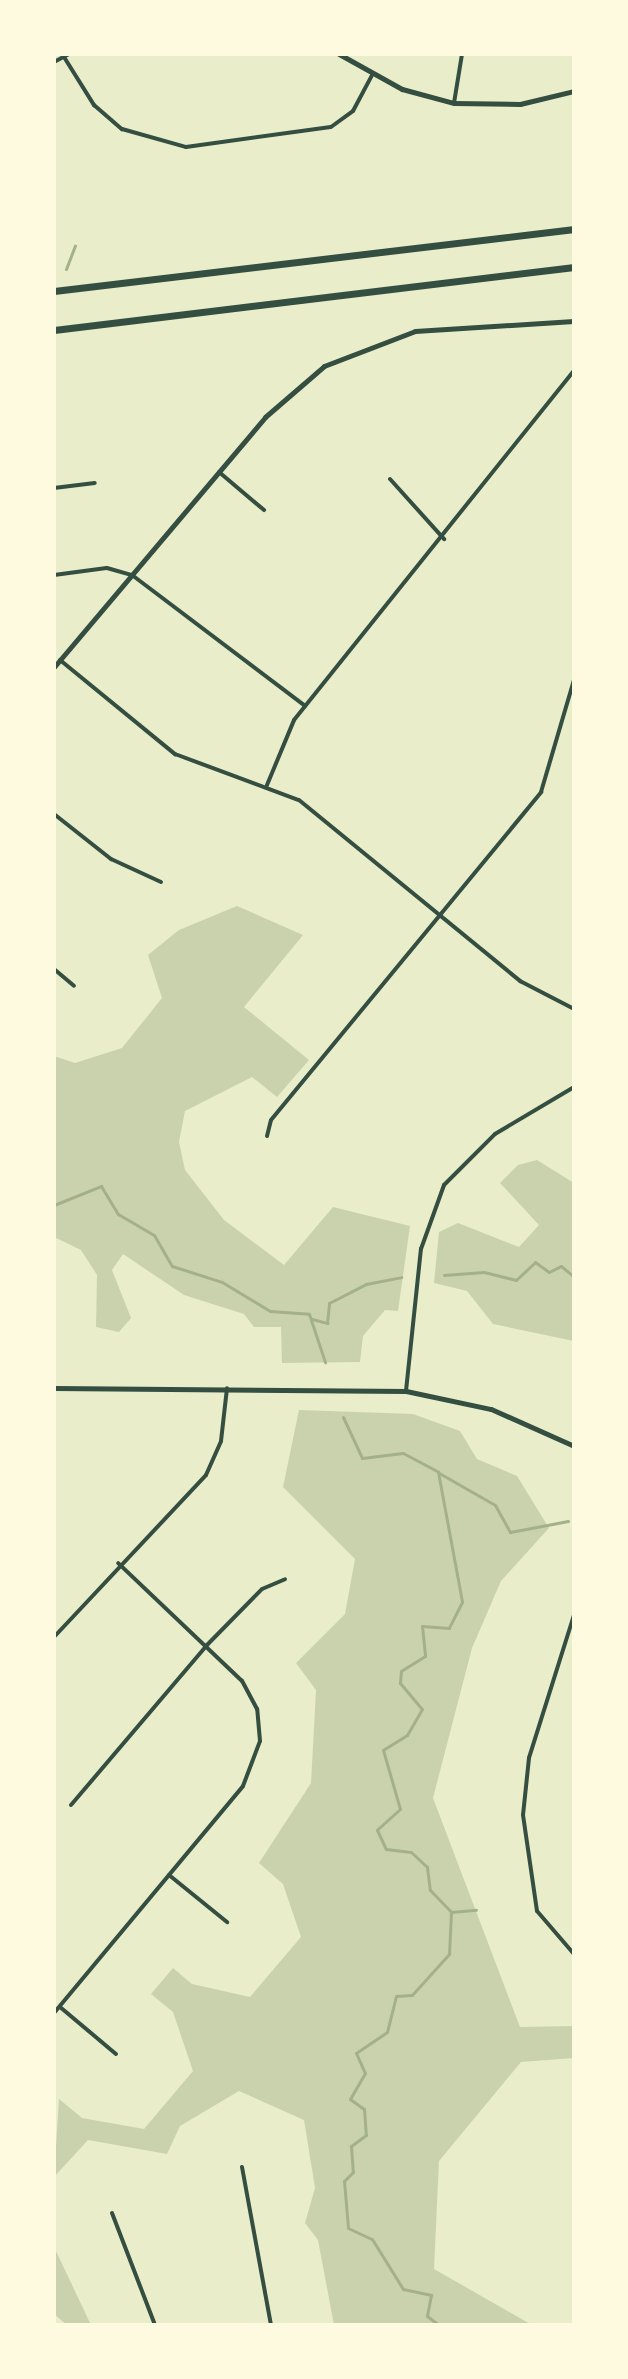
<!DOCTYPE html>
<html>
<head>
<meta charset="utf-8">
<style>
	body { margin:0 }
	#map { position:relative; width:628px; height:2379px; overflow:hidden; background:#e9edc9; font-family:Arial,sans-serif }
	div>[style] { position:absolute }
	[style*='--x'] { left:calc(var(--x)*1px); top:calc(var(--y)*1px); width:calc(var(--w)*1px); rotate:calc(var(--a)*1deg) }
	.green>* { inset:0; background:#cad2ad }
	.stream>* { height:3px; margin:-1.5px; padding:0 1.5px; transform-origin:1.5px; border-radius:1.5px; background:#a3b18a }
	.minor>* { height:4px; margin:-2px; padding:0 2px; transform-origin:2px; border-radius:2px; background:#344e41 }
	.tertiary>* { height:5px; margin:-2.5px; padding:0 2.5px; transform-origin:2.5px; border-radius:2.5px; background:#344e41 }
	.motorway>* { height:7px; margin:-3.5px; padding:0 3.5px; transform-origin:3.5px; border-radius:3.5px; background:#344e41 }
	span { translate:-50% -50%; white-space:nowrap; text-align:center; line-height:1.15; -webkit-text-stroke:8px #fefae0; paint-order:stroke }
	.frame { position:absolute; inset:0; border:56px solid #fefae0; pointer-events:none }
</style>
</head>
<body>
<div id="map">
	<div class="green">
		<i style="clip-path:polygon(237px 906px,303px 935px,244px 1007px,309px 1060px,277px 1097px,252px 1077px,185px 1111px,179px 1142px,185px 1170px,224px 1220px,284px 1265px,333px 1207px,410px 1226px,398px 1311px,385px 1310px,363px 1336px,360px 1362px,282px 1363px,281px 1327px,254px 1327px,244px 1314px,184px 1295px,123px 1254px,112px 1270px,131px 1318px,119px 1332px,96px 1327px,97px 1275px,81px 1250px,54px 1237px,54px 1056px,75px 1063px,122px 1048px,162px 998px,148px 955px,179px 930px)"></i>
		<i style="clip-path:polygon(537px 1160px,574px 1183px,574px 1341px,493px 1324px,467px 1291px,434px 1283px,439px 1232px,458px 1223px,519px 1247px,539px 1225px,500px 1183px,518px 1165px)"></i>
		<i style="clip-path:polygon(299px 1410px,413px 1414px,460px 1431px,477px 1459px,517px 1476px,549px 1528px,501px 1581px,472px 1648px,433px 1798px,520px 2027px,574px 2026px,574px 2058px,521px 2062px,439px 2161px,434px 2269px,532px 2325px,334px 2325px,318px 2240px,305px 2223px,315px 2188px,304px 2120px,239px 2091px,180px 2126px,167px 2154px,88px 2140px,54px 2177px,59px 2099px,82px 2118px,144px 2129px,193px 2071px,173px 2012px,151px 1994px,173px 1968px,192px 1984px,250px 1997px,301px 1937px,283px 1884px,259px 1863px,311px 1783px,316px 1690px,296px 1663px,345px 1614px,355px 1559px,283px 1487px)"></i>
		<i style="clip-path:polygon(54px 2247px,91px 2325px,67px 2325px,54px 2314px)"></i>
	</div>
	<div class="stream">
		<i style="--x:66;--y:269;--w:25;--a:-69"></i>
		<i style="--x:54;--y:1205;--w:51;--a:-22"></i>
		<i style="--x:101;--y:1186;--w:33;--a:59"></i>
		<i style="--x:118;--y:1214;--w:42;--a:30.3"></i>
		<i style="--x:154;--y:1235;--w:36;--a:60"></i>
		<i style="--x:172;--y:1266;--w:52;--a:17.7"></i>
		<i style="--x:222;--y:1282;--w:56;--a:31.1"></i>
		<i style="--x:270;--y:1311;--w:39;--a:4"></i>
		<i style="--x:309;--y:1314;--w:51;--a:71.6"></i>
		<i style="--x:444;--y:1275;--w:40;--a:-4.3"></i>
		<i style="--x:484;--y:1272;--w:33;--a:14"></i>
		<i style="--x:516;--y:1280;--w:26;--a:-43"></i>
		<i style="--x:535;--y:1262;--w:17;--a:36"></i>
		<i style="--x:549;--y:1272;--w:13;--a:-27"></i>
		<i style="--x:561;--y:1266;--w:17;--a:40"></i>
		<i style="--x:312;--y:1319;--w:16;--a:15"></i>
		<i style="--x:327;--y:1323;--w:20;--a:-84"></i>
		<i style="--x:329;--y:1303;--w:42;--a:-27.2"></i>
		<i style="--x:366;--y:1284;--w:36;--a:-11"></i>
		<i style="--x:343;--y:1417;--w:45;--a:65.1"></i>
		<i style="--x:362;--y:1458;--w:41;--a:-7"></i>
		<i style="--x:403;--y:1453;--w:40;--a:28"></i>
		<i style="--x:438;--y:1472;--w:132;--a:79.5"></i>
		<i style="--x:462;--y:1602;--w:29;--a:117"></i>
		<i style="--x:449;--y:1628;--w:27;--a:-176"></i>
		<i style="--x:422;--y:1626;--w:30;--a:84"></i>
		<i style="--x:425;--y:1656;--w:28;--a:148"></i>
		<i style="--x:401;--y:1671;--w:12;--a:95"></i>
		<i style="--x:400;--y:1683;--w:34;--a:50"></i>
		<i style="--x:422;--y:1709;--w:30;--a:120"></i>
		<i style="--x:407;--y:1735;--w:28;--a:148"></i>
		<i style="--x:383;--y:1750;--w:61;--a:73.9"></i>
		<i style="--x:400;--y:1809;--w:31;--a:138"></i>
		<i style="--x:377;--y:1830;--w:21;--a:65"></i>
		<i style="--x:386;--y:1849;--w:25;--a:7"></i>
		<i style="--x:411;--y:1852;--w:22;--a:43"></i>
		<i style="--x:427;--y:1867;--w:23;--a:83"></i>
		<i style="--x:430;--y:1890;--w:30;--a:46"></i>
		<i style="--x:451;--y:1912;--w:42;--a:92.7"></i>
		<i style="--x:449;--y:1954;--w:55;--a:132.1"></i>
		<i style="--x:412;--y:1995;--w:16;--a:176"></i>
		<i style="--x:396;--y:1996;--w:37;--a:104"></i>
		<i style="--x:387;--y:2032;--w:37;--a:146"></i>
		<i style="--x:356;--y:2053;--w:22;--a:66"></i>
		<i style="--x:365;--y:2073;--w:30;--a:120"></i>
		<i style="--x:350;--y:2099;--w:17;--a:36"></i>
		<i style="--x:364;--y:2109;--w:26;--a:86"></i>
		<i style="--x:366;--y:2135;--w:19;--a:144"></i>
		<i style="--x:351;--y:2146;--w:26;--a:86"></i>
		<i style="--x:353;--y:2172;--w:13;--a:135"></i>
		<i style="--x:344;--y:2181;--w:47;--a:85.1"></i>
		<i style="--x:348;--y:2228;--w:26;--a:25"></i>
		<i style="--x:372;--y:2239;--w:59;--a:58.2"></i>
		<i style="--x:403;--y:2289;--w:29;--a:12"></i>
		<i style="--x:431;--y:2295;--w:21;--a:101"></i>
		<i style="--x:427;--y:2316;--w:15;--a:37"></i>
		<i style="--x:439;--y:1473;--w:64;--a:29.7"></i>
		<i style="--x:495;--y:1505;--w:31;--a:61"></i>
		<i style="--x:510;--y:1532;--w:59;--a:-10.7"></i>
		<i style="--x:451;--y:1912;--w:25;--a:-5"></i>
		<i style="--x:462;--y:2325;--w:13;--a:0"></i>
		<i style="--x:504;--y:2325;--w:4;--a:0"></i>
	</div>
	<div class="minor">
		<i style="--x:64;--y:57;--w:57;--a:58"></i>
		<i style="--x:94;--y:105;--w:37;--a:41"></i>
		<i style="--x:122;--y:129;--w:66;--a:15.7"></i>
		<i style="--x:186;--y:147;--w:146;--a:-7.9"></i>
		<i style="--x:331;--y:127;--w:27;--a:-36"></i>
		<i style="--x:353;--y:111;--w:40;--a:-62"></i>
		<i style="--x:54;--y:62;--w:17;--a:-28"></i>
		<i style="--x:454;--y:103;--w:50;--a:-80.7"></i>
		<i style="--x:219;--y:472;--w:59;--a:40.2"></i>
		<i style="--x:390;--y:479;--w:81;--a:48"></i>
		<i style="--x:54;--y:488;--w:41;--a:-7"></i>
		<i style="--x:54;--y:575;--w:53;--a:-7.5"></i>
		<i style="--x:107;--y:568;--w:26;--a:16"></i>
		<i style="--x:132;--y:575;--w:217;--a:37.1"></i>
		<i style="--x:60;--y:660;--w:149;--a:39.3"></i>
		<i style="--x:175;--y:754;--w:132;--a:20.4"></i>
		<i style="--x:299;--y:800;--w:286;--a:39.3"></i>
		<i style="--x:520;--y:981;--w:61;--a:27.4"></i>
		<i style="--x:267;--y:785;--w:70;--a:-67.4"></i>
		<i style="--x:294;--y:720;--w:447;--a:-51.3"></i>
		<i style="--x:54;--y:814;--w:73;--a:38.3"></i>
		<i style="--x:111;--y:859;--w:55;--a:24.7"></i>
		<i style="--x:54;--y:969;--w:26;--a:40"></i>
		<i style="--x:267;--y:1136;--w:16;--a:-76"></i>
		<i style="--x:271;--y:1120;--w:425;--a:-50.5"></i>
		<i style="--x:541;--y:792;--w:117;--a:-73.6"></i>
		<i style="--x:406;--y:1391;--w:143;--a:-84"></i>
		<i style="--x:421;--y:1249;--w:68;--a:-70.2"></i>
		<i style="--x:444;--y:1185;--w:72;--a:-45"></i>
		<i style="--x:495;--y:1134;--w:92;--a:-30.7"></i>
		<i style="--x:574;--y:1615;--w:150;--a:107.5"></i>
		<i style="--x:529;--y:1758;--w:57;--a:96"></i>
		<i style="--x:523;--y:1815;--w:97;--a:81.7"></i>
		<i style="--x:537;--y:1911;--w:57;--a:49.3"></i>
		<i style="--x:54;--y:1637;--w:222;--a:-46.8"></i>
		<i style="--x:206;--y:1475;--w:37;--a:-66"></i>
		<i style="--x:221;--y:1441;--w:53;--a:-83.5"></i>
		<i style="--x:71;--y:1805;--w:210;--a:-49.6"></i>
		<i style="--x:207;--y:1645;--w:78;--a:-45.5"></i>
		<i style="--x:262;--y:1589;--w:25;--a:-23"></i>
		<i style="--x:169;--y:1875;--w:75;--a:39"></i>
		<i style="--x:60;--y:2007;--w:73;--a:40"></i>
		<i style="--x:54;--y:2013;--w:295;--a:-50.2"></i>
		<i style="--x:243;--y:1786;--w:48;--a:-69.3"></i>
		<i style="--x:260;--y:1741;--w:32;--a:-95"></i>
		<i style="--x:257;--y:1709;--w:32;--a:-118"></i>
		<i style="--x:242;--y:1681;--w:171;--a:-136.4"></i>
		<i style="--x:242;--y:2167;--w:161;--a:79.6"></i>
		<i style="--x:112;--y:2213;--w:120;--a:69"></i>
	</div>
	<div class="tertiary">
		<i style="--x:339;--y:54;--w:72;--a:29.1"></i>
		<i style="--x:402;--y:89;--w:54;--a:15.1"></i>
		<i style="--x:454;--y:103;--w:66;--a:0.9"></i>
		<i style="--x:520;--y:104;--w:56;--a:-13.5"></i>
		<i style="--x:54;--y:667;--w:327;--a:-49.8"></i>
		<i style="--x:265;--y:417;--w:78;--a:-40.8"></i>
		<i style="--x:324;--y:366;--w:97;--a:-21"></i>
		<i style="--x:415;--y:331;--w:159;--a:-3.6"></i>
		<i style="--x:54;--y:1388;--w:352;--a:0.5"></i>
		<i style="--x:406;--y:1391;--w:87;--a:12"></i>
		<i style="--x:491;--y:1409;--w:91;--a:24"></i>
	</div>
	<div class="motorway">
		<i style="--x:54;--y:291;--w:524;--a:-6.8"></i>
		<i style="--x:54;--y:330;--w:524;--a:-6.91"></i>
	</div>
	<div class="frame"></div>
</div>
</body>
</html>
